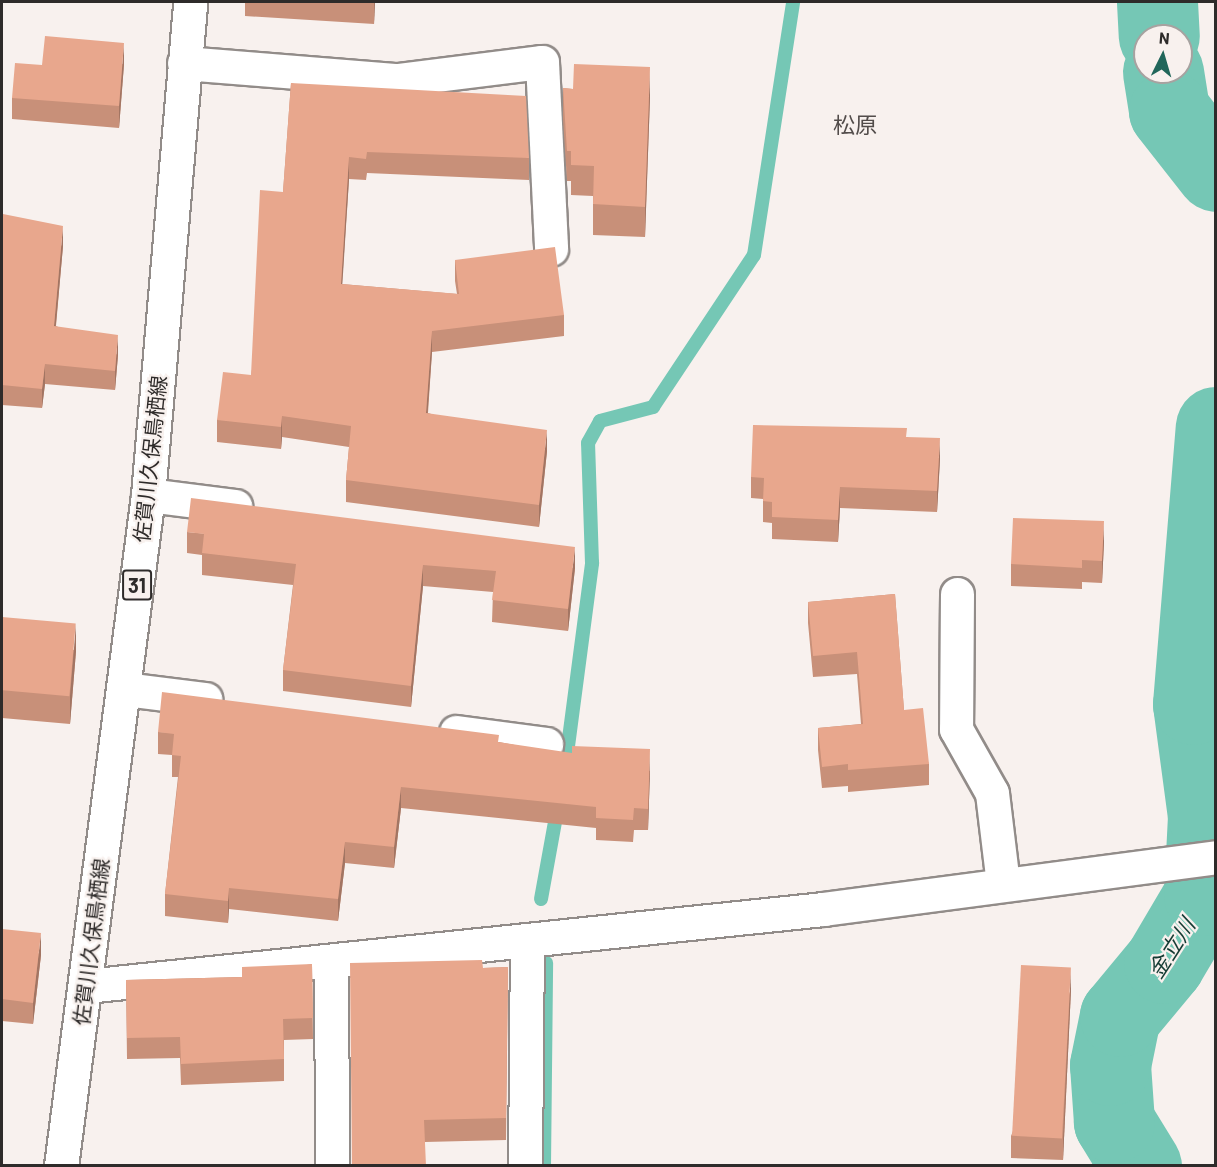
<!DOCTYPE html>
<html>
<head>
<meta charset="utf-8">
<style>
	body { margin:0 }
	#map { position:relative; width:1217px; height:1167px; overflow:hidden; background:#f8f1ee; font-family:Barlow,"Noto Sans JP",sans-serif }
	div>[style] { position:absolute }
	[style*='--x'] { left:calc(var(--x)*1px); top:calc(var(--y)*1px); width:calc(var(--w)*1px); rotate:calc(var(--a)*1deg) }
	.green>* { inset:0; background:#e5b7a5 }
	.stream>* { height:14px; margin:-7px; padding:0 7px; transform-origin:7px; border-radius:7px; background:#75c7b5 }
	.river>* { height:81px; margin:-40.5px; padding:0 40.5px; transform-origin:40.5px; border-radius:40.5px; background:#75c7b5 }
	.roads { filter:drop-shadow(2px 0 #928c89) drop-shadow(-2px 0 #928c89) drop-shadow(0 2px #928c89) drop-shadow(0 -2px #928c89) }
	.street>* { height:33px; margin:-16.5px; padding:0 16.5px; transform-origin:16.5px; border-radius:16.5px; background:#fff }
	.primary>* { height:33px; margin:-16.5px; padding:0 16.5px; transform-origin:16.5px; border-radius:16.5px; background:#fff }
	.wall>* { inset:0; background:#c89079 }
	.shaded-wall>* { inset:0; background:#a27563 }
	.building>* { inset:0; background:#e8a78d; transform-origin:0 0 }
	span { translate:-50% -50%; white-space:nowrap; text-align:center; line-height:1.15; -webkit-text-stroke:4.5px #f8f1ee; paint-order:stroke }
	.shield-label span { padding:2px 4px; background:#f8f1ee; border:2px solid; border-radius:4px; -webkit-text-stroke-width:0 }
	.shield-label { font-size:20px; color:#2e2b2a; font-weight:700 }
	.street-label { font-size:21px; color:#2e2b2a }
	.neighbourhood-label { font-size:22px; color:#524c4a }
	.water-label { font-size:22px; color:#153c34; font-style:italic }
	.frame { position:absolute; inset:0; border:3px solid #2e2b2a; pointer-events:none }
	.north { position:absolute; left:1133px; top:24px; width:60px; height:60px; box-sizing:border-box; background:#f8f1ee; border:2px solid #a7a2a0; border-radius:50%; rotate:5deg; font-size:16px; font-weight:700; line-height:24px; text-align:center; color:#2e2b2a }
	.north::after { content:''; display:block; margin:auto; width:21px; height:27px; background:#21665a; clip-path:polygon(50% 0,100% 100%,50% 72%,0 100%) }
</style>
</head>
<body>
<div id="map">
	<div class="green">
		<i style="clip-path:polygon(1094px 1139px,1114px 1165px,1092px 1165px)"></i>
	</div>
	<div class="stream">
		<i style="--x:565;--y:769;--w:208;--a:-82.5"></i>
		<i style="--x:592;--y:563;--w:120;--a:-91.9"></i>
		<i style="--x:588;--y:443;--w:25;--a:-61"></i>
		<i style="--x:600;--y:421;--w:55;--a:-14.8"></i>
		<i style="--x:653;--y:407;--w:182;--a:-56.4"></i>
		<i style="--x:754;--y:255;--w:256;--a:-81.2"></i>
		<i style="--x:541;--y:899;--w:96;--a:-79.7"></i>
		<i style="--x:544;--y:1166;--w:203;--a:-89.4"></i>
	</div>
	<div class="river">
		<i style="--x:1157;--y:2;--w:34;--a:87"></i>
		<i style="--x:1163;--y:72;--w:39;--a:81"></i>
		<i style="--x:1169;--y:111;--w:76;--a:51.9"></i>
		<i style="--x:1141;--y:1166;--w:52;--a:-121.5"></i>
		<i style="--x:1114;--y:1122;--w:57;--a:-94"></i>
		<i style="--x:1110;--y:1065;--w:50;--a:-78.5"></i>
		<i style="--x:1120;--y:1016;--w:69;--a:-50.3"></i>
		<i style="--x:1164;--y:963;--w:79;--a:-59.5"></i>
		<i style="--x:1204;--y:895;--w:79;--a:-87.1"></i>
		<i style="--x:1208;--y:816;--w:113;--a:-97.6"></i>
		<i style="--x:1193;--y:704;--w:278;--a:-85.3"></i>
	</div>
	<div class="roads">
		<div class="street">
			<i style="--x:184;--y:63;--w:214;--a:4.6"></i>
			<i style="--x:397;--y:80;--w:146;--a:-7.1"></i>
			<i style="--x:542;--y:62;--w:187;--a:87.2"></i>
			<i style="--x:148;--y:495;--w:88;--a:7.2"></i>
			<i style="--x:957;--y:594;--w:135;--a:90.4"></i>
			<i style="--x:956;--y:729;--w:73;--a:60.6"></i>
			<i style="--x:992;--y:793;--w:92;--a:83.1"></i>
			<i style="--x:124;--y:689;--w:82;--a:7"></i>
			<i style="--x:456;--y:732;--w:91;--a:7.6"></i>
			<i style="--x:331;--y:961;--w:205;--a:89.7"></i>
			<i style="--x:86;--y:986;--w:741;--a:-5.96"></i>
			<i style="--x:823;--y:909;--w:396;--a:-7.5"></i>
			<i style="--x:525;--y:1166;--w:226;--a:-89.5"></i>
		</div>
		<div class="primary">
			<i style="--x:61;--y:1166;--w:677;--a:-82.61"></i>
			<i style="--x:148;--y:495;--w:495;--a:-85.1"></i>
		</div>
	</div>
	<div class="wall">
		<i style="clip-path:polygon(245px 2px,375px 2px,374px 24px,245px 16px)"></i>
		<i style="clip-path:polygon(124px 64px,119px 128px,12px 119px,12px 98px,42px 65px)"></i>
		<i style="clip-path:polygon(291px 83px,529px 158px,529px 180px,367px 173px,366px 180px,349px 179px,342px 284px,457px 294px,455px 281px,455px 260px,564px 315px,564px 336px,432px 352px,428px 413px,547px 451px,539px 527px,346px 502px,346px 480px,349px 447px,282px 437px,281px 449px,217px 442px,217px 420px,251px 375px,283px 192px)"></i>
		<i style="clip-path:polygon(563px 88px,650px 97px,645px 237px,593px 235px,593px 196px,571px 195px,571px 181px,567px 181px,563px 119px)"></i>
		<i style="clip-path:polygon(2px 229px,63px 246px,56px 326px,118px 355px,115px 390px,45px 384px,42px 408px,2px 405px)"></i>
		<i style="clip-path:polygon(907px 437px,940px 459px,937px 512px,840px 508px,838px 542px,772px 539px,772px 523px,763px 522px,763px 499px,751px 498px,751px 477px)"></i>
		<i style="clip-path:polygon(187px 532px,575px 568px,568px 631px,492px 622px,493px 592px,423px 586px,411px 707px,283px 691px,283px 670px,293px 585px,202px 575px,202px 555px,187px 553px)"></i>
		<i style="clip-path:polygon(1104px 542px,1102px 583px,1082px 582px,1082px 589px,1011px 586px,1011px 564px)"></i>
		<i style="clip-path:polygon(895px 594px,904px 710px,929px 764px,929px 785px,848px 792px,848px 786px,822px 788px,818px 750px,818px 728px,861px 724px,857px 674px,813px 677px,808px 623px,808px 602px)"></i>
		<i style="clip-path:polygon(2px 617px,76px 651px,70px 724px,2px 718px)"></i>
		<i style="clip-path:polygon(158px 732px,499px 742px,650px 771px,648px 830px,634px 830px,633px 842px,596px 840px,596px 828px,401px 808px,394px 868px,345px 863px,338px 921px,229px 909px,228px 923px,165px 916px,165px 894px,178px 777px,172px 777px,172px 755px,158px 754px)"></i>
		<i style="clip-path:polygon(2px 929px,41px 955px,33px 1024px,2px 1021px)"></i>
		<i style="clip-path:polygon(312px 964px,313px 1039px,284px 1040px,284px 1081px,181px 1085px,180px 1058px,127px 1059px,126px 980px,242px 977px)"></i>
		<i style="clip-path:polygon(508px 967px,506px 1140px,425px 1142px,351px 1166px,483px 968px)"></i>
		<i style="clip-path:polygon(1071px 989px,1063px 1160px,1011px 1158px,1011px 1136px)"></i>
	</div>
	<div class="shaded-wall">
		<i style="clip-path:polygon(374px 2px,375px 2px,374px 24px)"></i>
		<i style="clip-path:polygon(124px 43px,124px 64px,119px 128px,119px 106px)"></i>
		<i style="clip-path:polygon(650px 67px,650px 97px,645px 237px,645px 207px)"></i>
		<i style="clip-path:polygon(349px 157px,349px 179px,341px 305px,341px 284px)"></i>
		<i style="clip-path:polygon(63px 226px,63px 246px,54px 345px,54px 326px)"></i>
		<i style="clip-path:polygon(432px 331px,432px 352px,426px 434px,426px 413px)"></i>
		<i style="clip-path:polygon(118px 335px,118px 355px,115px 390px,115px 371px)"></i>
		<i style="clip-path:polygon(45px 364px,45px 384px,42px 408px,42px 389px)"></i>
		<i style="clip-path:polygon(282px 416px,282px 437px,281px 449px,281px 427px)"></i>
		<i style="clip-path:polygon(547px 430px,547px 451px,539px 527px,539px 505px)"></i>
		<i style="clip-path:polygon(940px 438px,940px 459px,937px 512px,937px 491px)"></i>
		<i style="clip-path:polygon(840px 487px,840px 508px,838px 542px,838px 520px)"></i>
		<i style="clip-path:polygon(1104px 521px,1104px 542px,1102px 583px,1102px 561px)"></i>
		<i style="clip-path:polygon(575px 547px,575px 568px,568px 631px,568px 609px)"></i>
		<i style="clip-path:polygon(423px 565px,423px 586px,411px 707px,411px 686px)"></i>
		<i style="clip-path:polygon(76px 624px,76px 651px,70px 724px,70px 696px)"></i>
		<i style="clip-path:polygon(650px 749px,650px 771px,648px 830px,648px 809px)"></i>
		<i style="clip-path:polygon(401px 787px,401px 808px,394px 868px,394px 847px)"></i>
		<i style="clip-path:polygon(345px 842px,345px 863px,338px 921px,338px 899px)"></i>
		<i style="clip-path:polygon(229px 888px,229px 909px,228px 923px,228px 901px)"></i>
		<i style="clip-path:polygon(41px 933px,41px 955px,33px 1024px,33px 1003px)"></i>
		<i style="clip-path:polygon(1071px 968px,1071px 989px,1063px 1160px,1063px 1139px)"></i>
	</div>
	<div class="building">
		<i style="clip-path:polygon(45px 36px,124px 43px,119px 106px,12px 98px,15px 63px,42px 65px)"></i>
		<i style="clip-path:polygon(574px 64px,650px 67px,645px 207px,593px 204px,594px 166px,571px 165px,571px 151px,567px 151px,563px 88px,573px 89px)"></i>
		<i style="clip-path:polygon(291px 83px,526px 96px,529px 158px,367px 152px,366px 159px,349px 157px,341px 284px,459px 294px,455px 260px,555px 247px,564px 315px,432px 331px,426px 413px,547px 430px,539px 505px,346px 480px,351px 426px,282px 416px,281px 427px,217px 420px,223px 372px,251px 375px,260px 190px,283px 192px)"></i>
		<i style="clip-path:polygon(3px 214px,63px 226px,54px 326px,118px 335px,115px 371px,45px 364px,42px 389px,2px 385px,2px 229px)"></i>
		<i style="clip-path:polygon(753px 425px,907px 428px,906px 437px,940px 438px,937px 491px,840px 487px,838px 520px,772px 517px,772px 502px,763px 501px,764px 478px,751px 477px)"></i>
		<i style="clip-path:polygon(191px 498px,575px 547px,568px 609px,492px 600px,496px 571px,423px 565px,411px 686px,283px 670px,296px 564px,202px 553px,204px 534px,187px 532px)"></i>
		<i style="clip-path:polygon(1013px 518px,1104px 521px,1102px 561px,1082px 560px,1082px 568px,1011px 564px)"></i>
		<i style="clip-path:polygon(895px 594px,904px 710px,923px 708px,929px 764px,848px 770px,848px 764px,822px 767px,818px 728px,863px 724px,857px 652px,813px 656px,808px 602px)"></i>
		<i style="left:2px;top:617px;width:74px;height:73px;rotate:5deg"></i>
		<i style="clip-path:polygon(162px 692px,499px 735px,498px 742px,572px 753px,572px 746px,650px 749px,648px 809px,634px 808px,633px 820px,596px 818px,596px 807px,401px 787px,394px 847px,345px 842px,338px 899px,229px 888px,228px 901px,165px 894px,181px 756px,172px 755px,174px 734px,158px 732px)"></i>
		<i style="clip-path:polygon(2px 929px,41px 933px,33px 1003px,2px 999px)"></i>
		<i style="clip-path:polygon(482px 960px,483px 968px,508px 967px,506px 1118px,424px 1120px,426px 1166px,352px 1166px,350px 963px)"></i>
		<i style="clip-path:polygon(312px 964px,313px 1018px,283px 1019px,284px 1059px,181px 1064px,180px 1037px,127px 1038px,126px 980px,242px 977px,242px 967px)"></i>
		<i style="left:1021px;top:965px;width:50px;height:171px;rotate:3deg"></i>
	</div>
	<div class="shield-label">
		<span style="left:137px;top:585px">31</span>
	</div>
	<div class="street-label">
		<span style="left:150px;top:459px;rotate:-84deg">佐賀川久保鳥栖線</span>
		<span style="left:91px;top:942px;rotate:-83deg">佐賀川久保鳥栖線</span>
	</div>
	<div class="neighbourhood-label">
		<span style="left:855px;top:125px">松原</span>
	</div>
	<div class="water-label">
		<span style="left:1171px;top:948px;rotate:-57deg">金立川</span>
	</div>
	<div class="frame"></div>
	<div class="north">N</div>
</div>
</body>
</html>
